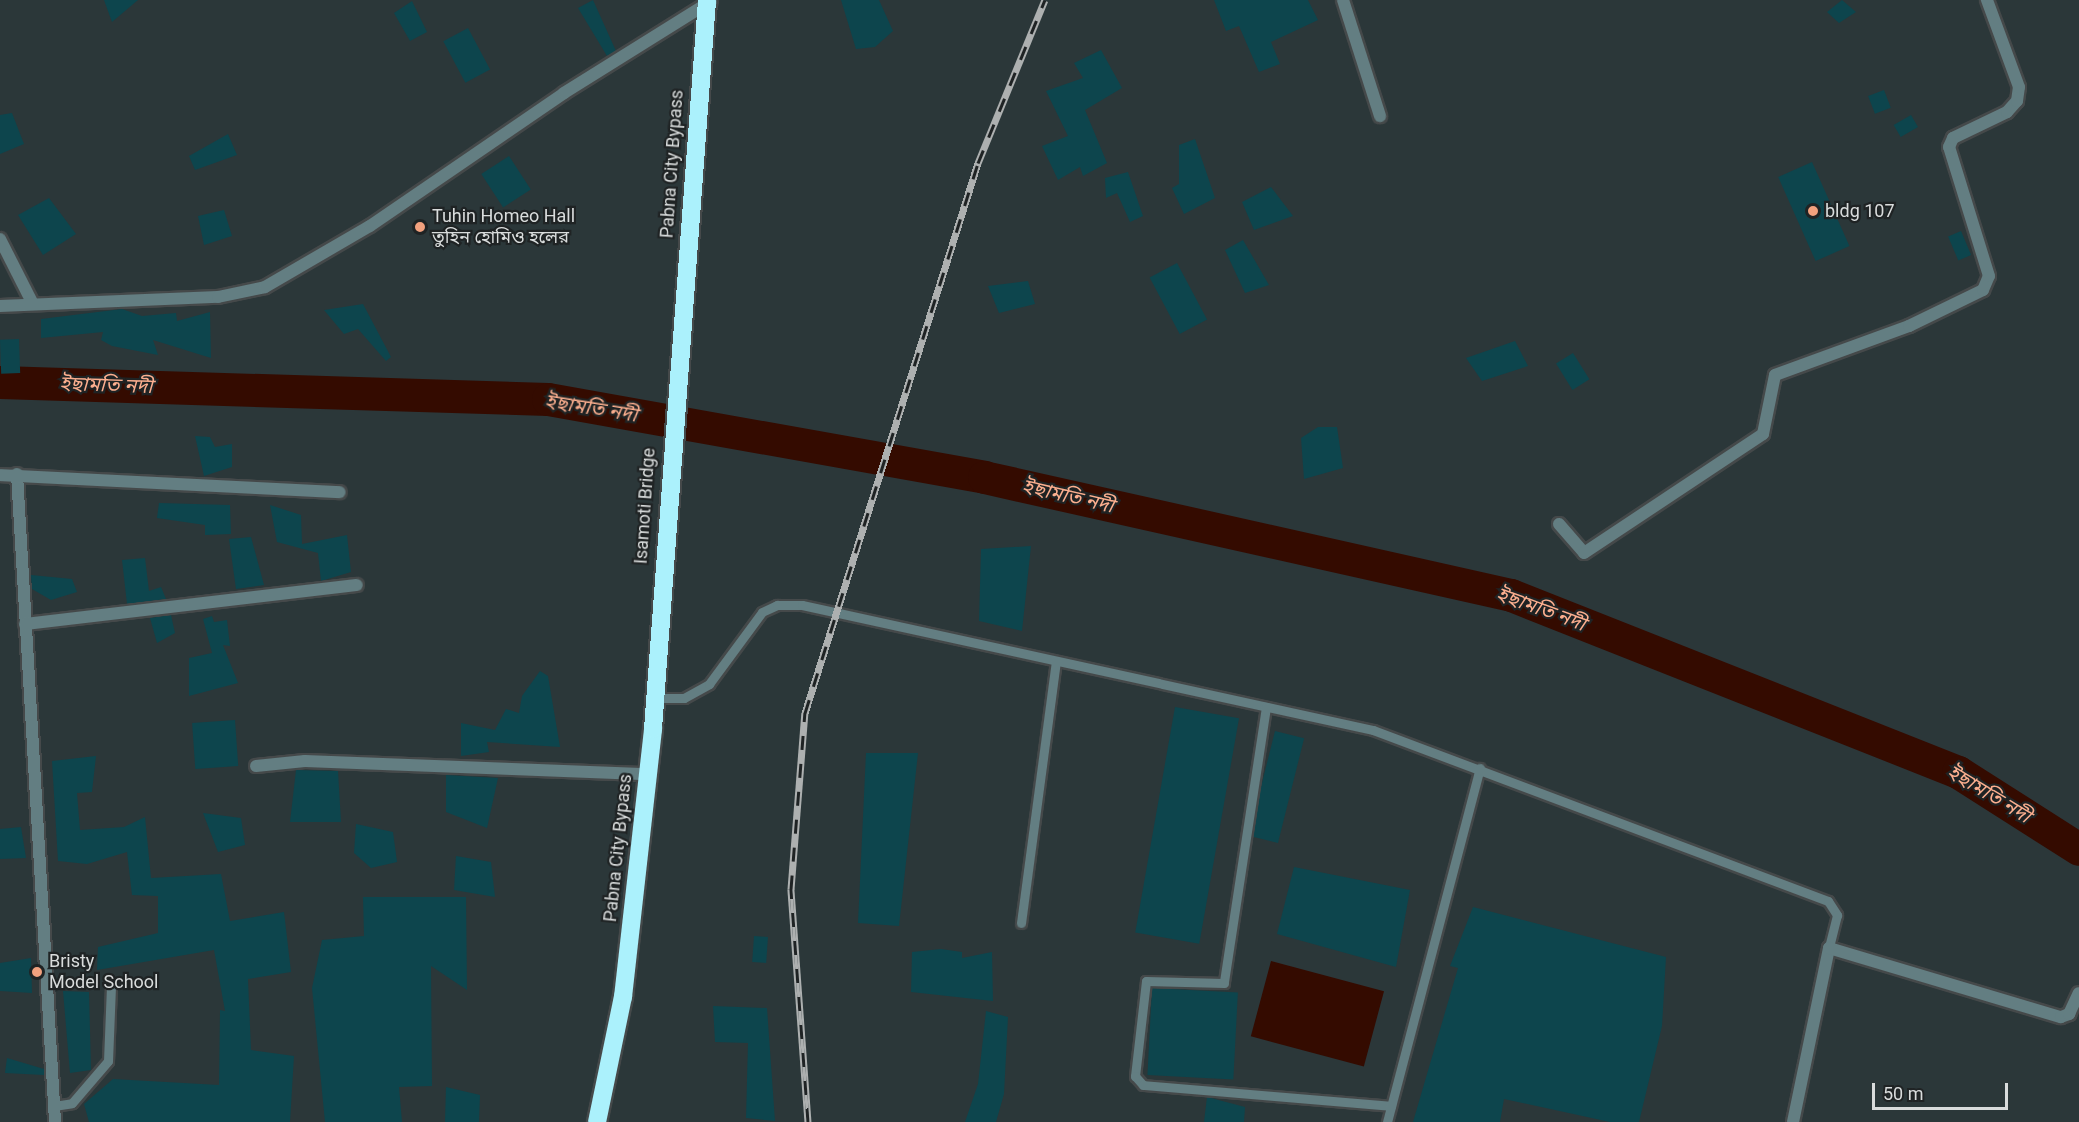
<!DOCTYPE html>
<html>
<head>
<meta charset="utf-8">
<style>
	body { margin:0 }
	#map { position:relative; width:2079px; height:1122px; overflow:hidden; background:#292d2e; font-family:Roboto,"Noto Sans Bengali",sans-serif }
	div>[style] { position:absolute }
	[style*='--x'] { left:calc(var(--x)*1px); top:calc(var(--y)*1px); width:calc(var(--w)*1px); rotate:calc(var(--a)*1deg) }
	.built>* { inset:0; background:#2b3739; transform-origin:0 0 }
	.water>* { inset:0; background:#340b00; transform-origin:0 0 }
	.river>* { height:33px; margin:-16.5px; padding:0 16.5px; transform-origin:16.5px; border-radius:16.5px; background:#340b00 }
	.building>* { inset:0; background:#0d454d; transform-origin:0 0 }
	.roads { filter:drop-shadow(2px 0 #45494a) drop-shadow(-2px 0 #45494a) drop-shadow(0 2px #45494a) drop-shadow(0 -2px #45494a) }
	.lane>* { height:9px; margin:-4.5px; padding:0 4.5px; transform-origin:4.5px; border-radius:4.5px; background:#637e82 }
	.street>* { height:12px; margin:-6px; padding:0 6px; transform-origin:6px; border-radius:6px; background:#637e82 }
	.highway>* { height:18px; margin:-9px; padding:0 9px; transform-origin:9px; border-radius:9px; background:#abf1fc }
	.rail>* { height:7px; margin-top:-3.5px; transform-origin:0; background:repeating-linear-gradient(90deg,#1f2324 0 14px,#adb0b0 0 28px); box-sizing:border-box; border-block:2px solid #adb0b0 }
	.dots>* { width:16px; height:16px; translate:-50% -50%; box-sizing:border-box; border:3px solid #1f2324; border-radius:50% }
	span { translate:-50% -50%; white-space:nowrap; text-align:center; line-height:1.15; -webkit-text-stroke:4.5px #1f2324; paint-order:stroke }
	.street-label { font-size:18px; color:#d9dcdc }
	.poi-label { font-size:18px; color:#d9dcdc }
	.left { translate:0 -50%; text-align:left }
	.water-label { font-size:20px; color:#fcaf8f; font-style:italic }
	.scale { position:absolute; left:1872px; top:1083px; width:136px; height:27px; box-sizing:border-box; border:3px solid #d9dcdc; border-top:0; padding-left:8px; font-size:18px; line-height:21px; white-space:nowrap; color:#d9dcdc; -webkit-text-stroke:4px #1f2324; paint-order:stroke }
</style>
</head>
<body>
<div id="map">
	<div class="built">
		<i style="left:0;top:0;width:2079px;height:1122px"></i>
	</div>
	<div class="water">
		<i style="left:1271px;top:961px;width:117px;height:78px;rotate:15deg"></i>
	</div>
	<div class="river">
		<i style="--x:0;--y:382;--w:548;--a:1.78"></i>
		<i style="--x:548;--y:399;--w:443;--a:10.1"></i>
		<i style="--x:984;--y:477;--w:540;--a:12.62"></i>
		<i style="--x:1511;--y:595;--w:481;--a:21.6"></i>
		<i style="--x:1958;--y:772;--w:143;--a:32.5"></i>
	</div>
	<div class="building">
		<i style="clip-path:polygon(104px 0,138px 0,112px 22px)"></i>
		<i style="clip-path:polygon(593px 0,616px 51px,607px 56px,578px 8px)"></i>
		<i style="clip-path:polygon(841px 0,879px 0,893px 31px,875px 47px,856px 49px)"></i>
		<i style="clip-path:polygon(1214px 0,1308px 0,1318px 20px,1271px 42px,1280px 64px,1259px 72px,1239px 26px,1226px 31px)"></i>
		<i style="clip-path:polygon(1842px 0,1856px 12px,1839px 23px,1827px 12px)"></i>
		<i style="clip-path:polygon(412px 1px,427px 32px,410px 41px,394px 13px)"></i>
		<i style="left:468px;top:28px;width:47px;height:28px;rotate:62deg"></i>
		<i style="clip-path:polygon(1101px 50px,1122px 88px,1085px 110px,1107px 163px,1083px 176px,1080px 167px,1058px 180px,1042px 146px,1068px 136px,1046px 91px,1083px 78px,1074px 63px)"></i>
		<i style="left:1884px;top:90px;width:19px;height:17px;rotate:69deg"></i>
		<i style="clip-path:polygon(12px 113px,24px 144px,0 154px,0 115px)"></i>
		<i style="left:1911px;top:115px;width:14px;height:20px;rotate:60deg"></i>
		<i style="clip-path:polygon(228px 134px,237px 155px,195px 170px,189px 156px)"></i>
		<i style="clip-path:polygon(1195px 139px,1215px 198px,1184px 214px,1172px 188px,1179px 184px,1179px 145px)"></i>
		<i style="left:509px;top:156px;width:40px;height:33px;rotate:57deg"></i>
		<i style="left:1812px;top:162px;width:92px;height:37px;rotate:66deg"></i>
		<i style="clip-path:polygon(1128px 172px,1143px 216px,1130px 222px,1117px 193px,1106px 198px,1105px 178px)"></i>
		<i style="clip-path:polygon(1271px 187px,1293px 216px,1254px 230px,1242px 202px)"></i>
		<i style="clip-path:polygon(49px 198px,76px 234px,43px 255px,18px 215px)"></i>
		<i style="clip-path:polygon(224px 210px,232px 236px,204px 245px,198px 216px)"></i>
		<i style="left:1961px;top:231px;width:26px;height:14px;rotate:67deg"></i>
		<i style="clip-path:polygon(1243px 240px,1269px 285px,1245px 293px,1225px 250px)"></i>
		<i style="left:1177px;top:263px;width:64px;height:31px;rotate:62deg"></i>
		<i style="clip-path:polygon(1028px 281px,1035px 304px,999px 313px,988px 286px)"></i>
		<i style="clip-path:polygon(363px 304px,391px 357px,386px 361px,358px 329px,344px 334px,324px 310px)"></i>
		<i style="clip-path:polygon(122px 309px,142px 316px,176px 313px,177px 321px,210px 312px,211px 358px,153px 340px,158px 355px,112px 346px,101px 340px,103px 332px,41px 338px,41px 319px)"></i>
		<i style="left:19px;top:339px;width:34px;height:19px;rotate:88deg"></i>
		<i style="clip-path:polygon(1515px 341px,1528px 366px,1482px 381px,1466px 358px)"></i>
		<i style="left:1573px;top:353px;width:31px;height:20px;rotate:58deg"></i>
		<i style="clip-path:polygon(1318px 427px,1337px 427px,1343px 468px,1304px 479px,1301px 438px)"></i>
		<i style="clip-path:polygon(195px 436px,210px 437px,215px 447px,232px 444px,232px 467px,204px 476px)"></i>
		<i style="clip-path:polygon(159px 503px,230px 505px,231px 534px,205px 535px,205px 525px,157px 518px)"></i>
		<i style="clip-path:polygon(270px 505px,301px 515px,302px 544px,347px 535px,351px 572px,321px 581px,318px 553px,277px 542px)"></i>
		<i style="clip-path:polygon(251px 537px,264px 585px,236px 589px,229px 539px)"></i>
		<i style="clip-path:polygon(1031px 546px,1022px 631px,979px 621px,981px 549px)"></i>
		<i style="clip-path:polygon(145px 558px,149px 591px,161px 587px,166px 599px,127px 604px,122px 560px)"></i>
		<i style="clip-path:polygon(31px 575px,72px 579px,77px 592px,51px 600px,32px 589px)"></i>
		<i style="clip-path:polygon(171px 615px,175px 633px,157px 643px,150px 618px)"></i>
		<i style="clip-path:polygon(212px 616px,214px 622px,227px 620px,230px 646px,223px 645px,238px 683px,189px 696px,189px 658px,212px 653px,203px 619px)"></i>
		<i style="clip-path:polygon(540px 671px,548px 676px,560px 747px,487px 742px,489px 752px,461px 756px,461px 723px,495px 730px,506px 709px,519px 713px,522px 696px)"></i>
		<i style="left:1175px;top:707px;width:65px;height:229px;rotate:10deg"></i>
		<i style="left:235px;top:720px;width:46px;height:43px;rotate:86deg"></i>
		<i style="left:1275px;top:731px;width:30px;height:108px;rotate:14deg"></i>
		<i style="clip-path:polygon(866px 753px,918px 753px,899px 926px,858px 923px)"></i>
		<i style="clip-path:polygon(96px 756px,92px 792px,77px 793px,80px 830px,124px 827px,145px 817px,151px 878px,221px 874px,230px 921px,284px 912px,291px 972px,248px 979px,251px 1050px,294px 1056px,290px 1122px,89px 1122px,84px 1104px,113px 1079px,219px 1085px,220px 1010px,225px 1011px,214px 950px,97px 970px,98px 947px,158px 933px,158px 896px,132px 895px,127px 852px,87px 864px,58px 861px,52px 761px)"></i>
		<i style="clip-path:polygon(296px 770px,338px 771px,341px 822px,290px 822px)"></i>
		<i style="clip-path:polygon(446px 775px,498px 778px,487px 828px,446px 812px)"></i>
		<i style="clip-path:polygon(203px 813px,241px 818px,245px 845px,218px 852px)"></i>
		<i style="clip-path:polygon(356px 824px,393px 832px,397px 862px,371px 868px,354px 853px)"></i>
		<i style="clip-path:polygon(21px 827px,26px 858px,0 859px,0 829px)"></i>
		<i style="clip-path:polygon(456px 856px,491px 862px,495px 897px,454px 890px)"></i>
		<i style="clip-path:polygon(1294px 867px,1410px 890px,1396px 967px,1277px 934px)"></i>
		<i style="clip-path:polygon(363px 897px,466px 897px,467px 990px,431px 966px,432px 1086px,399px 1087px,402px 1122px,325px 1122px,312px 988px,322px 940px,364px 936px)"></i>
		<i style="clip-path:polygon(1473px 907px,1666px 957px,1662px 1026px,1639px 1122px,1610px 1122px,1504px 1099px,1500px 1122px,1413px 1122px,1458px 968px,1450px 966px)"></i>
		<i style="left:754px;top:936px;width:14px;height:26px;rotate:4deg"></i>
		<i style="clip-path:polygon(941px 949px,962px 952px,962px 958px,992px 952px,993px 1001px,911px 992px,912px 952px)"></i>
		<i style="clip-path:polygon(31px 958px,32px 993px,0 991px,0 963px)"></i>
		<i style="left:1152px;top:988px;width:86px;height:87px;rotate:3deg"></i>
		<i style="clip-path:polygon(63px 991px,89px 992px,91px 1070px,70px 1073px)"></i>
		<i style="clip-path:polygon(713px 1006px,767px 1008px,775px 1121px,746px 1118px,748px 1043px,715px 1042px)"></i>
		<i style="clip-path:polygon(986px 1011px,1008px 1017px,1004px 1094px,996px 1122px,965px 1122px,978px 1084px)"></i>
		<i style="clip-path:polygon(7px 1058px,44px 1069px,44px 1075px,5px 1073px)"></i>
		<i style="clip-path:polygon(446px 1087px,480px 1095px,479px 1122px,445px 1122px)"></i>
		<i style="clip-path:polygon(1207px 1097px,1245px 1107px,1244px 1122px,1204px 1122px)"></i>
	</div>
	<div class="roads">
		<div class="lane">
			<i style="--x:654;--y:698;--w:30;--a:0"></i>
			<i style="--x:684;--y:698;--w:29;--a:-29"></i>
			<i style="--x:709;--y:684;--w:89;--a:-53.6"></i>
			<i style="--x:762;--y:612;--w:17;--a:-25"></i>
			<i style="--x:777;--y:605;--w:25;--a:0"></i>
			<i style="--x:802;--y:605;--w:585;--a:12.35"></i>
			<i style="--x:1373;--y:730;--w:486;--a:20.6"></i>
			<i style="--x:1828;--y:901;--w:17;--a:57"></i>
			<i style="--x:1837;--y:915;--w:34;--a:104"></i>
			<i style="--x:1266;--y:707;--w:279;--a:98.7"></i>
			<i style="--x:1224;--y:983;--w:78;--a:-178.5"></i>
			<i style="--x:1146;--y:981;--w:96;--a:96.6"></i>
			<i style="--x:1135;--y:1076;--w:12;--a:48"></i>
			<i style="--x:1143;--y:1085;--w:249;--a:4.8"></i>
			<i style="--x:1021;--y:923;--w:264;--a:-82.4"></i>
			<i style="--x:54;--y:1106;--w:18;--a:-9"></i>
			<i style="--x:72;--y:1103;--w:55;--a:-49.4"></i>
			<i style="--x:108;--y:1061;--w:75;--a:-87.7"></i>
			<i style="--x:1387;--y:1122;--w:366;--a:-75.3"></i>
		</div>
		<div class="street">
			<i style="--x:1343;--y:0;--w:122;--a:72.3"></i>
			<i style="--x:0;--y:239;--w:71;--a:63.1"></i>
			<i style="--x:0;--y:306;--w:218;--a:-2.4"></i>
			<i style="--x:218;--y:297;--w:48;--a:-12"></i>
			<i style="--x:265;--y:287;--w:121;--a:-30.2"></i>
			<i style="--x:370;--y:226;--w:235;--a:-34.4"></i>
			<i style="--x:564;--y:93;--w:173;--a:-32"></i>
			<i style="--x:17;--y:474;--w:649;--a:86.64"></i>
			<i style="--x:0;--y:475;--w:340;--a:2.9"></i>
			<i style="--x:1559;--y:524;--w:38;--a:49"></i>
			<i style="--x:1584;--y:553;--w:215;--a:-33.6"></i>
			<i style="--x:1763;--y:434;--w:60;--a:-78.5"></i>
			<i style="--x:1775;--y:375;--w:143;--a:-20.1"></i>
			<i style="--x:1909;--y:326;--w:82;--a:-25.9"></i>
			<i style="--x:1983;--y:290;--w:15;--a:-67"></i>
			<i style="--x:1989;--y:276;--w:135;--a:-107.2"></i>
			<i style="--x:1949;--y:147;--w:10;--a:-66"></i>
			<i style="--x:1953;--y:138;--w:60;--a:-25.7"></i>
			<i style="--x:2007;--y:112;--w:15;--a:-48"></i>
			<i style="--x:2017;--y:101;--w:14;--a:-82"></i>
			<i style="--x:2019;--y:87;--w:93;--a:-110.2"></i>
			<i style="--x:25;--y:624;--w:334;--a:-6.7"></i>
			<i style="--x:256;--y:766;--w:49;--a:-5.8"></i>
			<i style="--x:305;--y:761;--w:343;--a:2.2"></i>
			<i style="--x:1793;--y:1122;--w:178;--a:-78.3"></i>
			<i style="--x:1829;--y:948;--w:242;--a:16.6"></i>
			<i style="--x:2061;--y:1017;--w:9;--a:-21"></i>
			<i style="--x:2069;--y:1014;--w:23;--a:-65"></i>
		</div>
		<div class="highway">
			<i style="--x:597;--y:1122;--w:128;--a:-78.3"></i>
			<i style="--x:623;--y:997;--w:270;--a:-83.6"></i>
			<i style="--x:653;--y:729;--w:731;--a:-85.76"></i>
		</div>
	</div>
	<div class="rail">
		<i style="--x:808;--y:1122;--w:234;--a:-94.2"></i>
		<i style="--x:791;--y:889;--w:177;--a:-85.5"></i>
		<i style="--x:805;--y:713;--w:577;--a:-72.54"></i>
		<i style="--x:978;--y:163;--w:176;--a:-67.7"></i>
	</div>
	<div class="dots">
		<i style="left:1813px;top:211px;background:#f2a17e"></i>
		<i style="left:420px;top:227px;background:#f2a17e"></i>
		<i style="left:37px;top:972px;background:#f2a17e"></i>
	</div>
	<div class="street-label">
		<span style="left:672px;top:164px;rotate:-86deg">Pabna City Bypass</span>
		<span style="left:645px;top:506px;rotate:-86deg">Isamoti Bridge</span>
		<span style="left:618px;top:848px;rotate:-84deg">Pabna City Bypass</span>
	</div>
	<div class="poi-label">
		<span class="left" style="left:1825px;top:211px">bldg 107</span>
		<span class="left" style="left:432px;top:227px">Tuhin Homeo Hall<br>তুহিন হোমিও হলের</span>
		<span class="left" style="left:49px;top:972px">Bristy<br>Model School</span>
	</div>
	<div class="water-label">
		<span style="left:106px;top:385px;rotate:2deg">ইছামতি নদী</span>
		<span style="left:591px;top:408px;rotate:9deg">ইছামতি নদী</span>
		<span style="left:1068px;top:496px;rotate:13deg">ইছামতি নদী</span>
		<span style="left:1541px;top:609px;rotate:20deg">ইছামতি নদী</span>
		<span style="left:1989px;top:794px;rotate:31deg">ইছামতি নদী</span>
	</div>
	<div class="scale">50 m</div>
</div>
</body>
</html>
